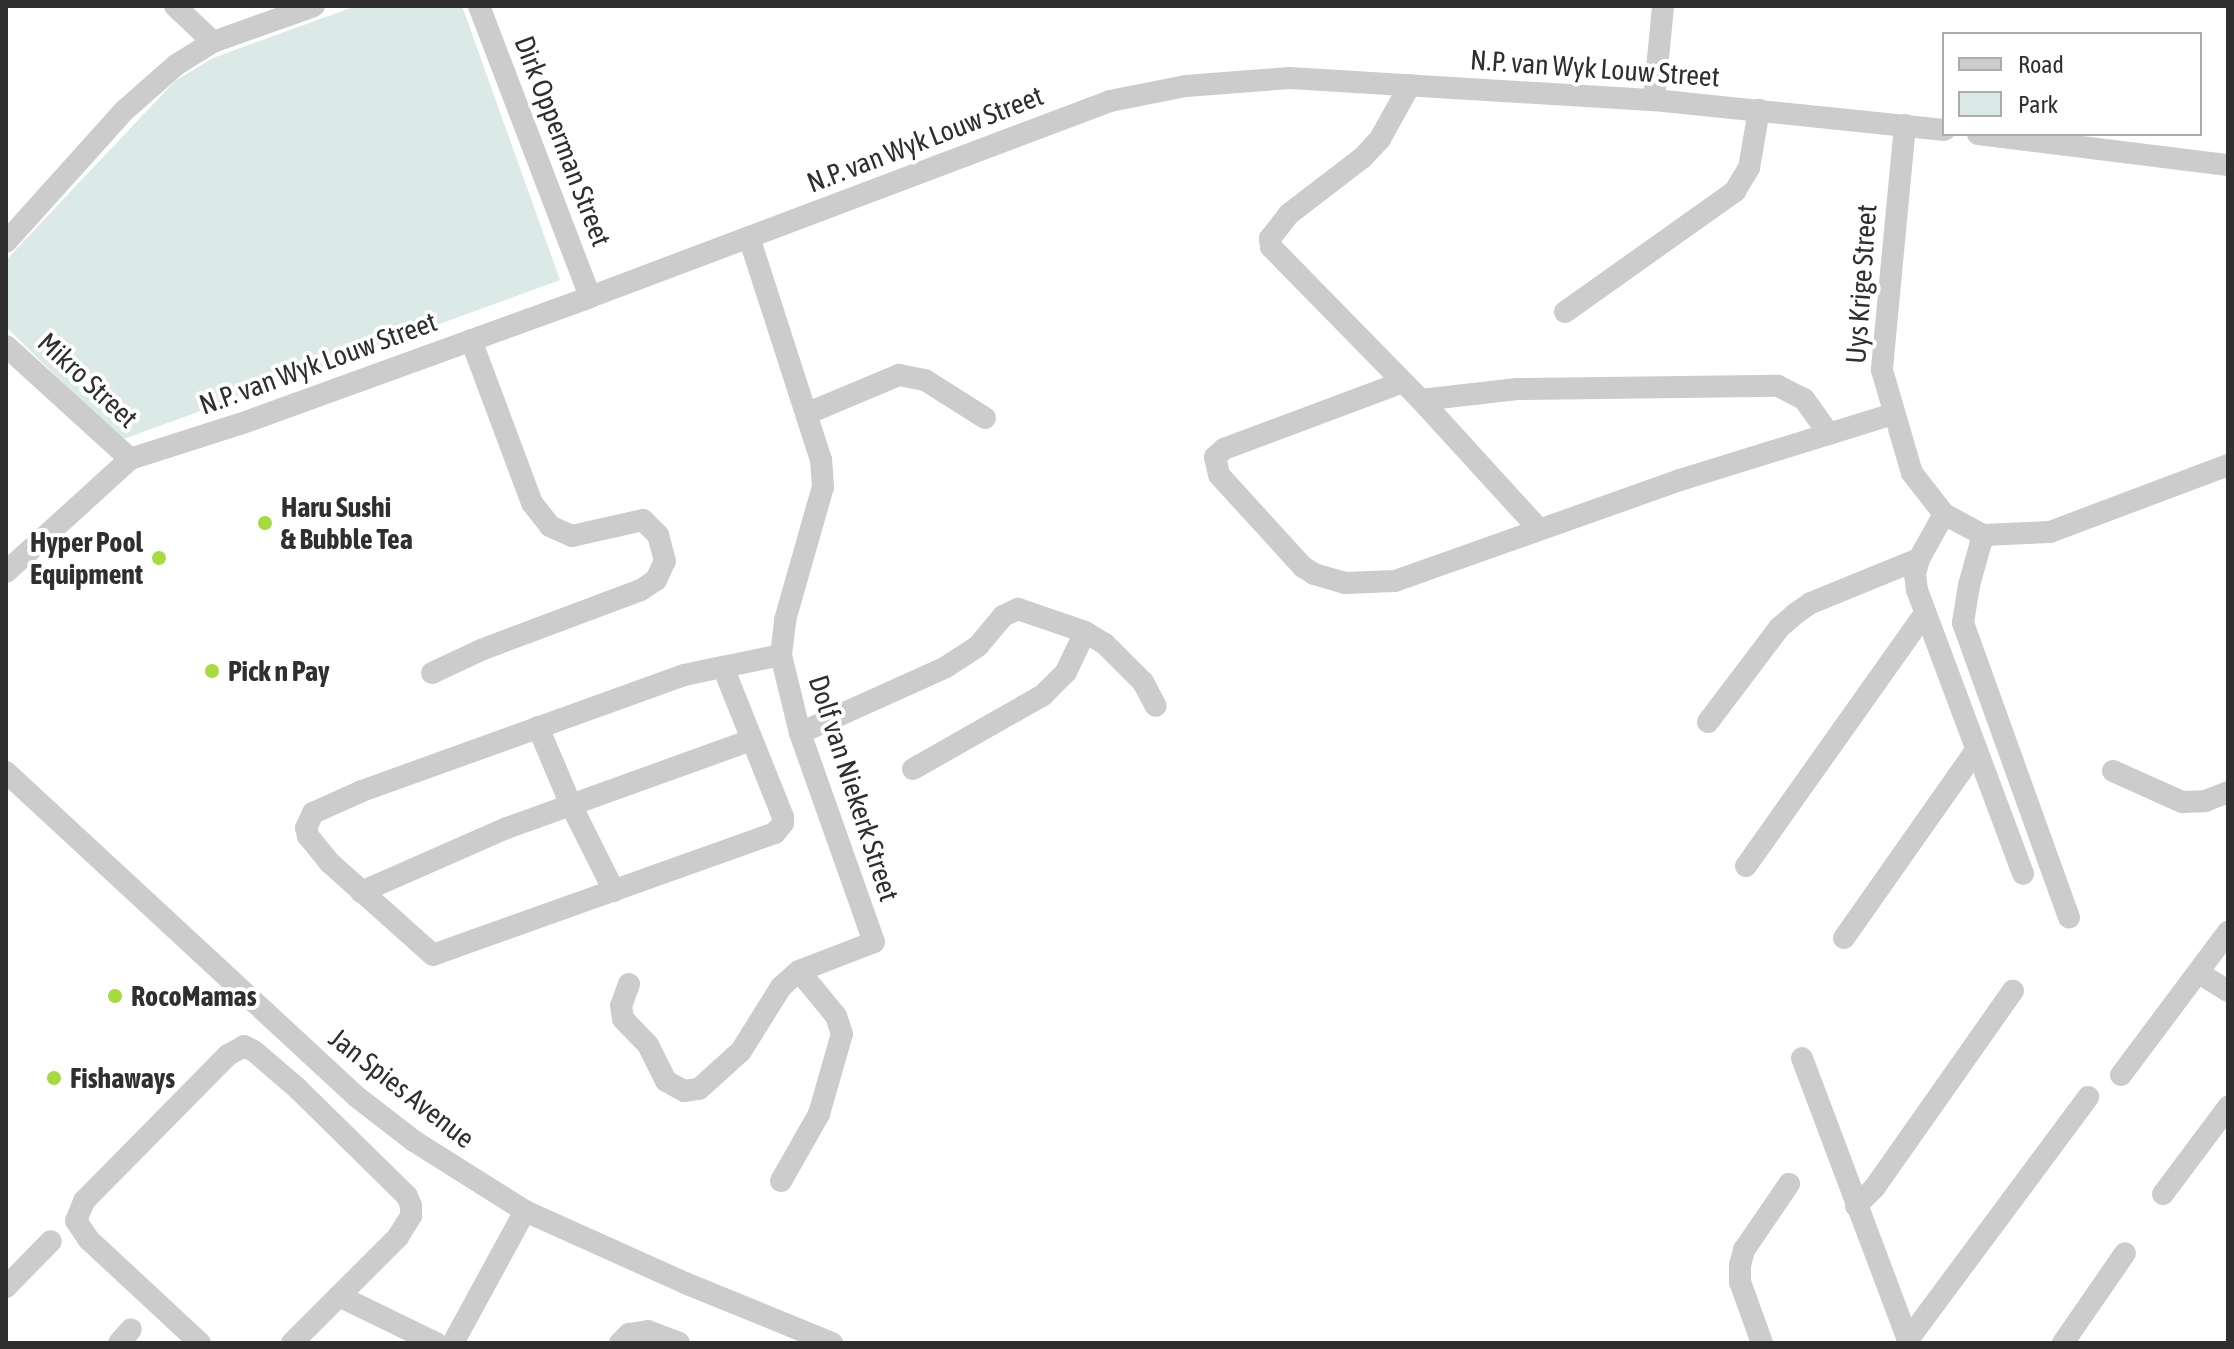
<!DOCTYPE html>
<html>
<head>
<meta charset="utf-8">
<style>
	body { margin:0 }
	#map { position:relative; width:2234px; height:1349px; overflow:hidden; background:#fff; font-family:"Asap Condensed",sans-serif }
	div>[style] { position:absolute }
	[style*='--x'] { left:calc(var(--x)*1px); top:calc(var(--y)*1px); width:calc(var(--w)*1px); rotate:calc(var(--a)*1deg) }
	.green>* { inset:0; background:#dbe9e7 }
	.minor>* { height:22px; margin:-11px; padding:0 11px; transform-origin:11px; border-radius:11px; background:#ccc }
	.dots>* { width:22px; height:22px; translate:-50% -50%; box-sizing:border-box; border:4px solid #fff; border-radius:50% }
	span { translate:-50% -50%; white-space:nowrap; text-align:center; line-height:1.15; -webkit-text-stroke:8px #fff; paint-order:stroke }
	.street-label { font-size:28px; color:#2f2f2f }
	.poi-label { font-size:28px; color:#2f2f2f; font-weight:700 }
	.left { translate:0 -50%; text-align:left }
	.right { translate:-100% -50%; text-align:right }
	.frame { position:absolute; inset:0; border:8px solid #2f2f2f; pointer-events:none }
	.legend { position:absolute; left:1942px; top:32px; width:260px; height:104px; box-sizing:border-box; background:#fff; border:2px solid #acacac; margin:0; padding:10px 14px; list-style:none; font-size:24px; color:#2f2f2f }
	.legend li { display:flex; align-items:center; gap:16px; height:40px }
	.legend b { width:40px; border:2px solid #acacac }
</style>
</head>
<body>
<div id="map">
	<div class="green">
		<i style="clip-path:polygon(356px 6px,462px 6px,560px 280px,121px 440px,6px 327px,6px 260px,175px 81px,213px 58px)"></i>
	</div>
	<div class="minor">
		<i style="--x:175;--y:6;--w:52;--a:43.5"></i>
		<i style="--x:479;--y:6;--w:311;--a:69.1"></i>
		<i style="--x:1410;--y:85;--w:62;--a:119.1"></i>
		<i style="--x:1380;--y:139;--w:26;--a:133"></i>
		<i style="--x:1362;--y:158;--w:92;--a:142.5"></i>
		<i style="--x:1289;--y:214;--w:31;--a:128"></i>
		<i style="--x:1270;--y:238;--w:9;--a:84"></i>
		<i style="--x:1271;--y:247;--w:214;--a:45.6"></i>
		<i style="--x:1421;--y:400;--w:173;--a:47.6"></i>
		<i style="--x:1654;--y:100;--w:94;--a:-84.5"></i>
		<i style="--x:1905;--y:125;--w:246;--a:95.4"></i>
		<i style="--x:1882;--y:370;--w:107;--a:73.8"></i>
		<i style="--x:1912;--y:473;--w:52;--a:52"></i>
		<i style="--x:1944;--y:514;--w:44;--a:28.3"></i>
		<i style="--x:1983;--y:535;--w:67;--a:-2.6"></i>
		<i style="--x:2050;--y:532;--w:190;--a:-20.6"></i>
		<i style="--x:1978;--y:134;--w:252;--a:7.1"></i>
		<i style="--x:6;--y:242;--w:178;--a:-48"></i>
		<i style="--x:125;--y:110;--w:68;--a:-41.4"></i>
		<i style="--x:176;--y:65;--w:44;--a:-31.9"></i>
		<i style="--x:213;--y:42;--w:107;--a:-19.6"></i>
		<i style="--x:1565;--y:312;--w:209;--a:-35.4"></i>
		<i style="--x:1735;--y:191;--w:27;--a:-59"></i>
		<i style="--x:1749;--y:168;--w:59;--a:-80.2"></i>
		<i style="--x:6;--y:346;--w:168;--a:42.3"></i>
		<i style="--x:1403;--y:382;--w:191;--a:159.5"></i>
		<i style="--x:1224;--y:449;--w:12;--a:138"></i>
		<i style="--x:1215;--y:457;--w:18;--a:77"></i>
		<i style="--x:1219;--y:475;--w:125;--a:47.6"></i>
		<i style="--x:1303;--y:567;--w:13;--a:32"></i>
		<i style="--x:1314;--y:574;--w:32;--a:16"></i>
		<i style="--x:1345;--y:583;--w:50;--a:-2.3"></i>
		<i style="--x:1395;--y:581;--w:302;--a:-19.5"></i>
		<i style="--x:1680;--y:480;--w:223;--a:-17.2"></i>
		<i style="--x:1421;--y:400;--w:97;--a:-6.5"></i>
		<i style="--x:1517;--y:389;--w:261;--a:-0.7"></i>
		<i style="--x:1778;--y:386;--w:29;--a:27"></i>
		<i style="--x:1804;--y:399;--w:43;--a:54.5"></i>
		<i style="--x:806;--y:414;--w:101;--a:-22.8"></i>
		<i style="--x:899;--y:375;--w:26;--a:11"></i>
		<i style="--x:925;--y:380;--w:71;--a:32.3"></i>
		<i style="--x:1944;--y:514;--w:51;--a:119.1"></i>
		<i style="--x:1919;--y:559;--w:16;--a:105"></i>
		<i style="--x:1915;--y:574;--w:16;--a:83"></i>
		<i style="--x:1917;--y:590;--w:303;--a:69.5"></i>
		<i style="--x:1983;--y:535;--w:52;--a:105.6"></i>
		<i style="--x:1969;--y:585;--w:38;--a:99"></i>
		<i style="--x:1963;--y:623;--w:313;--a:70.2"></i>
		<i style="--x:6;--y:572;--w:168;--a:-42.3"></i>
		<i style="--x:130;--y:459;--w:115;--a:-17.7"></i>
		<i style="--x:240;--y:424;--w:372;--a:-19.9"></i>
		<i style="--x:590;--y:297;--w:556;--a:-20.65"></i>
		<i style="--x:1110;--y:101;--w:77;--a:-11.2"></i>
		<i style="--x:1186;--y:86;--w:104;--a:-4.4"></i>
		<i style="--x:1290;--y:78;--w:365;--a:3.5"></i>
		<i style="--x:1654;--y:100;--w:292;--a:5.9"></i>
		<i style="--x:723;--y:667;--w:162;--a:68.2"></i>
		<i style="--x:783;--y:817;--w:6;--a:90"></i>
		<i style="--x:783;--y:823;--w:13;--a:129"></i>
		<i style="--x:775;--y:833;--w:363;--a:160.4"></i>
		<i style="--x:433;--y:955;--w:138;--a:-138.2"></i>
		<i style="--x:330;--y:863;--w:35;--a:-129"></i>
		<i style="--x:308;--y:836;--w:8;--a:-104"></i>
		<i style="--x:306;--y:828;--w:17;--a:-65"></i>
		<i style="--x:313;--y:813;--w:54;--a:-24.2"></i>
		<i style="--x:362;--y:791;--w:342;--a:-19.8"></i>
		<i style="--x:684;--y:675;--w:40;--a:-12"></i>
		<i style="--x:723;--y:667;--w:59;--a:-11.7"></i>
		<i style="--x:432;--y:673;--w:54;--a:-25.1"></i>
		<i style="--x:481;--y:650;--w:171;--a:-20.6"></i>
		<i style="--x:641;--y:590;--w:18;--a:-34"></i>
		<i style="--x:656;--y:580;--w:21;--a:-65"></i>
		<i style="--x:665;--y:561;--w:27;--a:-105"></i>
		<i style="--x:658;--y:535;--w:21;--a:-135"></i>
		<i style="--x:643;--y:520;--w:73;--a:167.3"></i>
		<i style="--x:572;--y:536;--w:24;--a:-156"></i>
		<i style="--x:550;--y:526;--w:29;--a:-128"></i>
		<i style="--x:532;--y:503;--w:174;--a:-110.5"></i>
		<i style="--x:1708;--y:722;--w:118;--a:-52.9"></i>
		<i style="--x:1779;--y:628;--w:21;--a:-41"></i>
		<i style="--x:1795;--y:614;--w:19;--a:-35"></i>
		<i style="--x:1811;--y:603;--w:117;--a:-22.2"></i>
		<i style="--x:538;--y:727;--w:85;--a:67.1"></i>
		<i style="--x:571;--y:805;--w:96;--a:63.4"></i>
		<i style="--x:800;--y:733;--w:160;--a:-24.3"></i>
		<i style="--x:946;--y:667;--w:38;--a:-33"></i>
		<i style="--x:978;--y:646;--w:39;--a:-50"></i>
		<i style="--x:1003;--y:616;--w:17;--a:-25"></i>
		<i style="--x:1018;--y:609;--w:71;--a:18.9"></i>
		<i style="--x:1085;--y:632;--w:23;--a:31"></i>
		<i style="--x:1105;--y:644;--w:54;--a:45"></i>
		<i style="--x:1143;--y:682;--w:27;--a:62"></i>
		<i style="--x:913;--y:769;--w:150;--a:-29.6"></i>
		<i style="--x:1043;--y:695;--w:33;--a:-45"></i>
		<i style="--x:1066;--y:672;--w:44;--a:-64.6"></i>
		<i style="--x:2113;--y:771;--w:76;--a:24.2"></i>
		<i style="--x:2182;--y:802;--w:23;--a:-2"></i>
		<i style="--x:2205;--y:801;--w:25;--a:-21"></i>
		<i style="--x:6;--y:772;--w:478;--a:42.8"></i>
		<i style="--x:357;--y:1097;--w:72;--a:37.7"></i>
		<i style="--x:414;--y:1141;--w:131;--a:32.2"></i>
		<i style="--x:525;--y:1211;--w:175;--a:24.2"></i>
		<i style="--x:685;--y:1283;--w:159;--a:22.2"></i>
		<i style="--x:1746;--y:866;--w:310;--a:-54.7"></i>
		<i style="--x:361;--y:892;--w:159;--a:-23.7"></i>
		<i style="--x:507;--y:828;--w:260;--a:-19.8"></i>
		<i style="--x:1844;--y:938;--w:230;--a:-54.9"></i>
		<i style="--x:2199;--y:973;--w:34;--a:32"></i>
		<i style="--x:629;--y:984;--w:23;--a:110"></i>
		<i style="--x:621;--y:1006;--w:13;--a:81"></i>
		<i style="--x:623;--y:1019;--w:36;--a:46"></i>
		<i style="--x:648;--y:1045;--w:40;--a:63.4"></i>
		<i style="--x:666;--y:1081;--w:21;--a:29"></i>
		<i style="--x:684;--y:1091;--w:15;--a:-8"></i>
		<i style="--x:699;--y:1089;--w:57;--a:-42.1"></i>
		<i style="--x:741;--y:1051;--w:75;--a:-58"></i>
		<i style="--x:781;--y:987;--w:24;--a:-42"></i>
		<i style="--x:799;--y:971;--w:80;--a:-21.1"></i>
		<i style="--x:874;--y:942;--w:222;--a:-109.5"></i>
		<i style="--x:800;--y:733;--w:80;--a:-103.7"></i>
		<i style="--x:781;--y:655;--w:35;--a:-83"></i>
		<i style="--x:785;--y:620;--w:138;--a:-74.1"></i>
		<i style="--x:823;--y:487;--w:27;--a:-94"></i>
		<i style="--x:821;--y:460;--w:234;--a:-107.9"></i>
		<i style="--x:1802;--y:1058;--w:304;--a:69.4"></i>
		<i style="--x:2121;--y:1075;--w:179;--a:-53.2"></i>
		<i style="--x:781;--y:1181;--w:77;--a:-60.4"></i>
		<i style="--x:819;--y:1114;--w:83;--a:-74"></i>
		<i style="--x:842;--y:1034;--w:19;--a:-108"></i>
		<i style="--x:836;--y:1016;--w:58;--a:-129.4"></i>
		<i style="--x:2163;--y:1194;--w:109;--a:-53.2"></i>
		<i style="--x:1856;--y:1206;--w:27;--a:-45"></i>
		<i style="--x:1875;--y:1187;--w:240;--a:-54.9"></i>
		<i style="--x:6;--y:1287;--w:64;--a:-45.6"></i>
		<i style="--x:339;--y:1296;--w:108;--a:25.9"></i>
		<i style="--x:1907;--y:1341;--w:304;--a:-53.4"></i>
		<i style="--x:119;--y:1343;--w:18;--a:-49"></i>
		<i style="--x:200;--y:1343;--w:151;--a:-137.1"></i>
		<i style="--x:89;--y:1240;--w:23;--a:-124"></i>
		<i style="--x:76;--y:1221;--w:22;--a:-68"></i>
		<i style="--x:84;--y:1201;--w:205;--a:-45.4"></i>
		<i style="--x:228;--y:1055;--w:18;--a:-29"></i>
		<i style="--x:244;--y:1046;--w:11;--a:27"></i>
		<i style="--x:254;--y:1051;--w:57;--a:40.7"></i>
		<i style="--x:297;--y:1088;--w:154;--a:44.5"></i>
		<i style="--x:407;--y:1196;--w:11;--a:68"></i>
		<i style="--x:411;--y:1206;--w:10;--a:90"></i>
		<i style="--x:411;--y:1216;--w:25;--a:122"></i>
		<i style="--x:398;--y:1237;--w:150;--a:135"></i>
		<i style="--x:453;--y:1343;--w:150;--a:-61.4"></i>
		<i style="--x:620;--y:1343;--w:13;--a:-45"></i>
		<i style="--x:629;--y:1334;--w:19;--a:-9"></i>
		<i style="--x:648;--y:1331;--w:33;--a:21"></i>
		<i style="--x:1762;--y:1343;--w:65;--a:-109.8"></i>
		<i style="--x:1740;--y:1282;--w:17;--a:-90"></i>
		<i style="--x:1740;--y:1265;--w:16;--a:-75"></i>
		<i style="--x:1744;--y:1250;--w:80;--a:-55.7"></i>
		<i style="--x:2063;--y:1343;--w:109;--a:-55.4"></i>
	</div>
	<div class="dots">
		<i style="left:265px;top:523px;background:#a4db3d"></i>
		<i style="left:159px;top:558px;background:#a4db3d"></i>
		<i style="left:212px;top:671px;background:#a4db3d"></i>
		<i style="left:115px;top:996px;background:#a4db3d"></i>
		<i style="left:54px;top:1078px;background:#a4db3d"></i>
	</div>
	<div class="street-label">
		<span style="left:1595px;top:68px;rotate:4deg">N.P. van Wyk Louw Street</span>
		<span style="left:925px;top:139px;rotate:-21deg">N.P. van Wyk Louw Street</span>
		<span style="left:563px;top:141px;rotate:69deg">Dirk Opperman Street</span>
		<span style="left:1861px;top:284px;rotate:-86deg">Uys Krige Street</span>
		<span style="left:318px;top:363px;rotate:-20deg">N.P. van Wyk Louw Street</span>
		<span style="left:88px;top:380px;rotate:43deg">Mikro Street</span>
		<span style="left:854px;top:788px;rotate:72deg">Dolf van Niekerk Street</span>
		<span style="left:402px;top:1088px;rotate:38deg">Jan Spies Avenue</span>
	</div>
	<div class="poi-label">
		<span class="left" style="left:281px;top:523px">Haru Sushi<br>&amp; Bubble Tea</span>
		<span class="right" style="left:143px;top:558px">Hyper Pool<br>Equipment</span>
		<span class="left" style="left:228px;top:671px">Pick n Pay</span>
		<span class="left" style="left:131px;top:996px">RocoMamas</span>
		<span class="left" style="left:70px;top:1078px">Fishaways</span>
	</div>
	<div class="frame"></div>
	<ul class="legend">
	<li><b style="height:10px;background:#ccc"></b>Road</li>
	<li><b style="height:22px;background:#dbe9e7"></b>Park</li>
	</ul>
</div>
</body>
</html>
